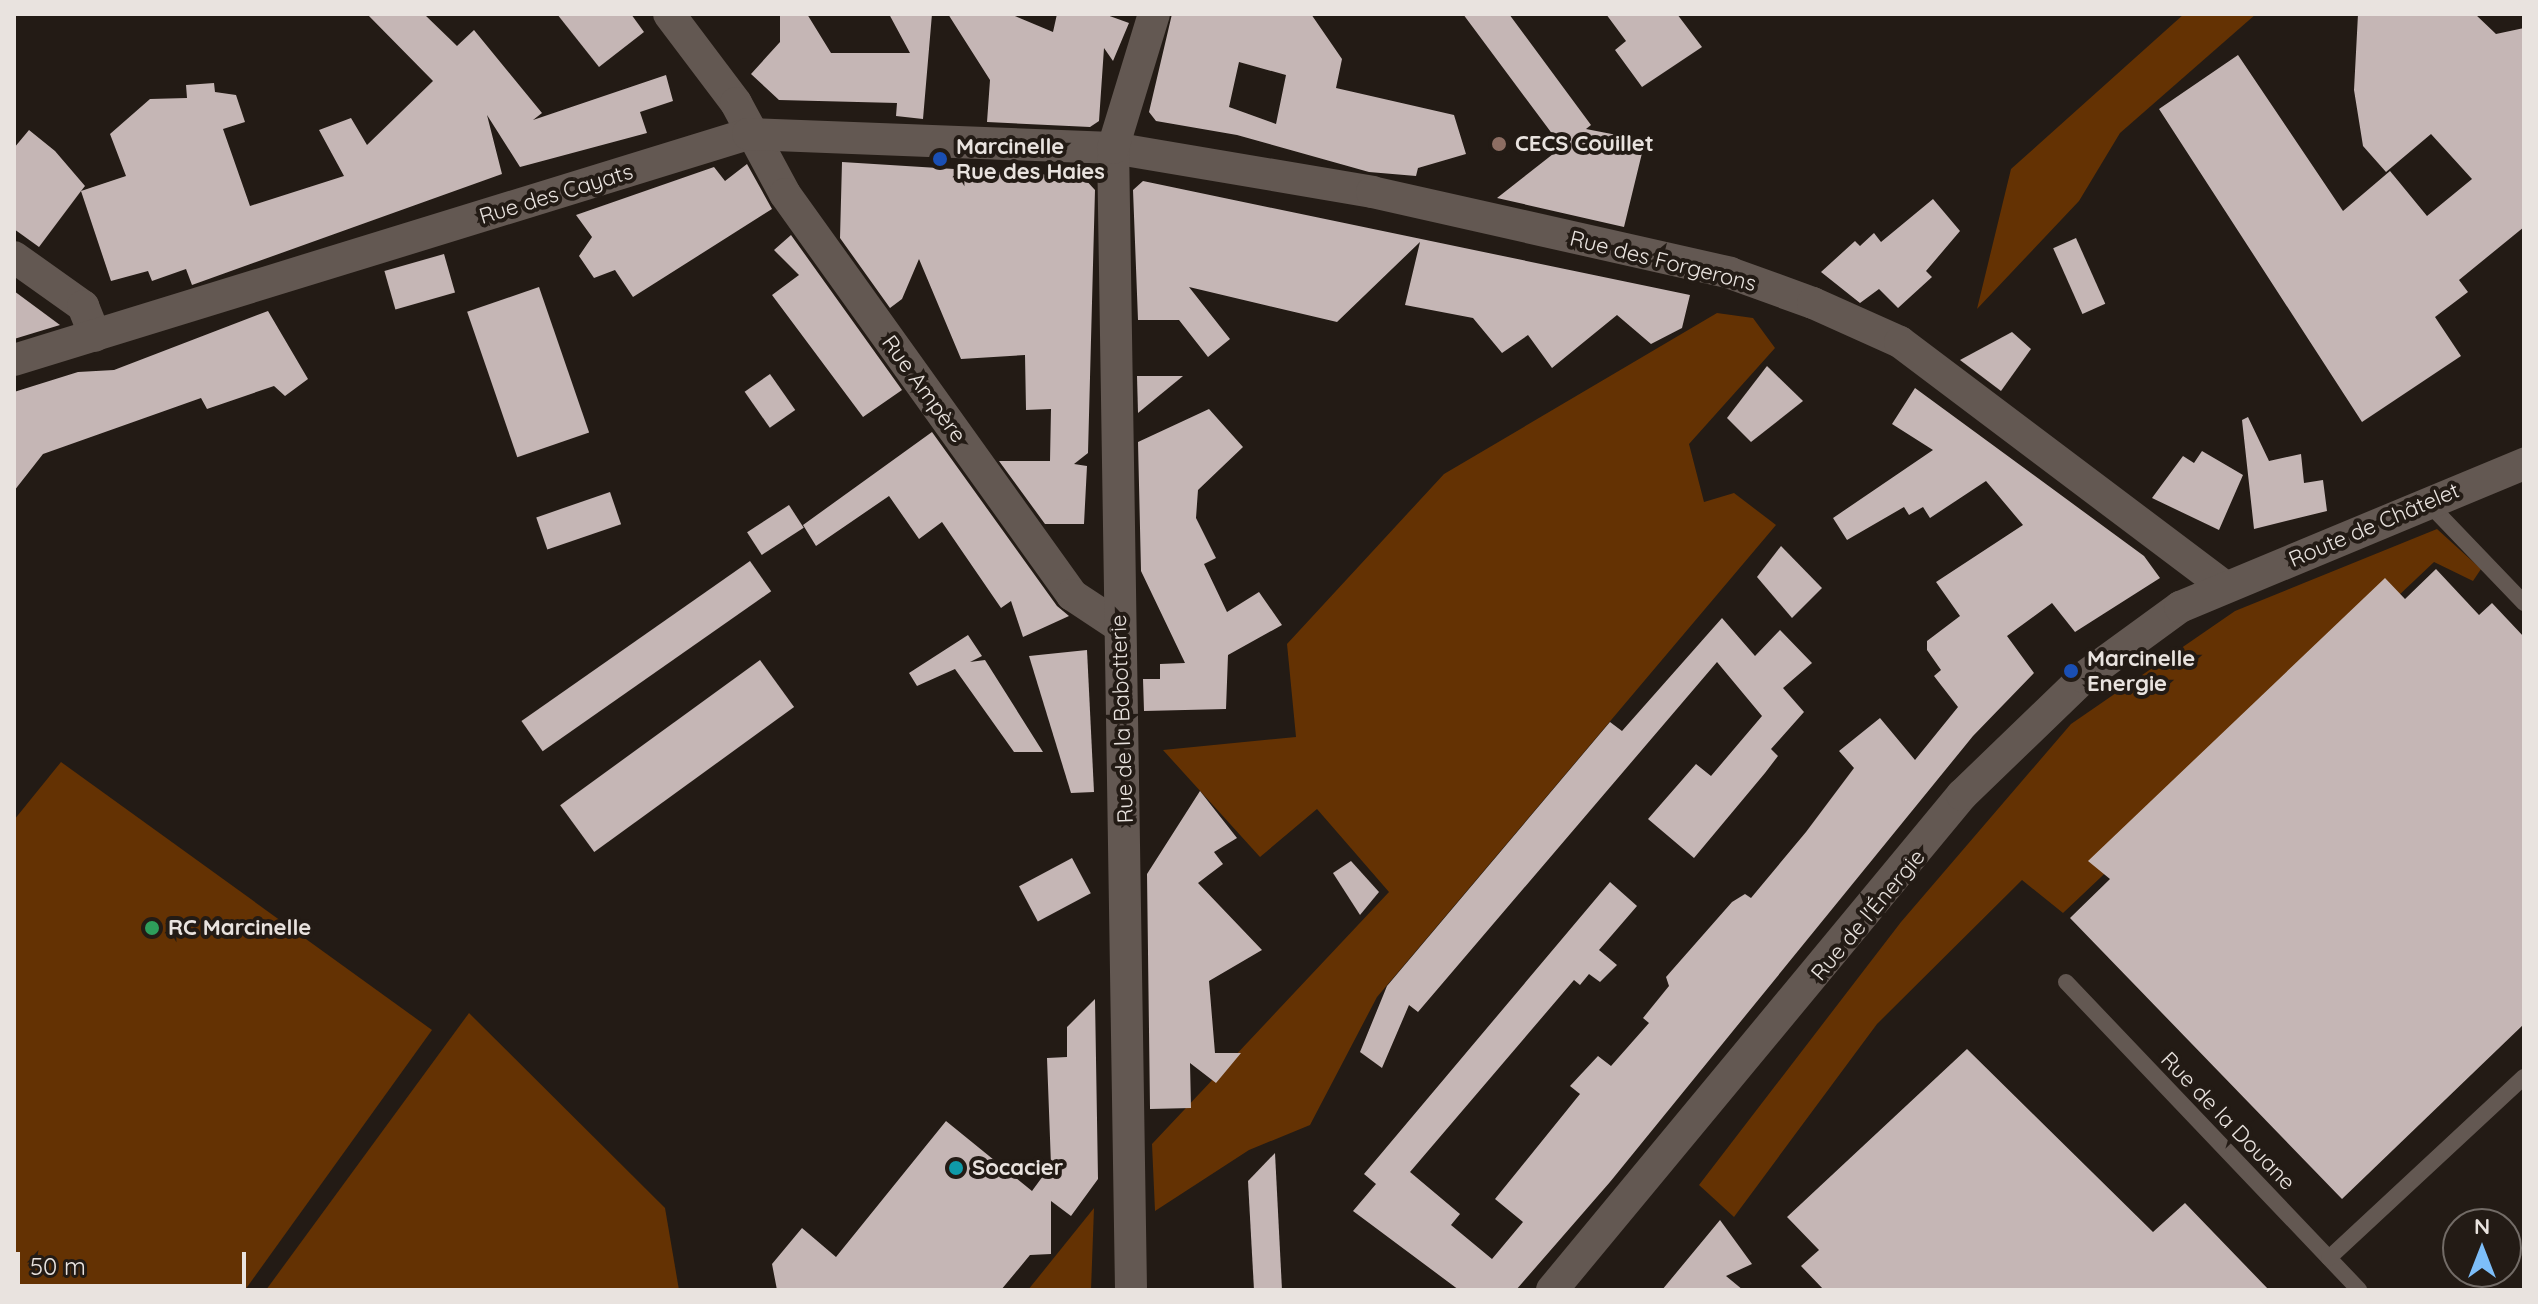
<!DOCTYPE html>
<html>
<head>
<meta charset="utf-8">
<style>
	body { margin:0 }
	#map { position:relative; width:2538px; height:1304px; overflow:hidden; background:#231b15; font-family:Quicksand,sans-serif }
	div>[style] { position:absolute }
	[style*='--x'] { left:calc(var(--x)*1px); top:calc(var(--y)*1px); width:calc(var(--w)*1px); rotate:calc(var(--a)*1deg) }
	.green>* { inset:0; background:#643203 }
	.building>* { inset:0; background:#c5b6b5; transform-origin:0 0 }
	.lane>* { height:16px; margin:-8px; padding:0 8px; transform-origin:8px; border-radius:8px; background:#635852 }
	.street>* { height:32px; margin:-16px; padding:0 16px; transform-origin:16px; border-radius:16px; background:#635852 }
	.dots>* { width:22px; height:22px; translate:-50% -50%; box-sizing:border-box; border:4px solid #231b15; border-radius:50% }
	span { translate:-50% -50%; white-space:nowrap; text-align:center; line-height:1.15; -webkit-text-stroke:8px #231b15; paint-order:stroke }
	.poi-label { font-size:22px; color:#e9e3df; font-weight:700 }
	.left { translate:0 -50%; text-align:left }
	.street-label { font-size:22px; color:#e9e3df }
	.frame { position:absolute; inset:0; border:16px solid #e9e3df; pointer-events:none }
	.north { position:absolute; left:2442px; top:1208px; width:80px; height:80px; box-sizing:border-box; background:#231b15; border:2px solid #726b66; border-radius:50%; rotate:0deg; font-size:22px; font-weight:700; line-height:32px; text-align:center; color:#e9e3df }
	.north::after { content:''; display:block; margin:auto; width:28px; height:36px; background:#7dbef9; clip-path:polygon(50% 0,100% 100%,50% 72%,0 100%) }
	.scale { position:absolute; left:16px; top:1252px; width:230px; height:36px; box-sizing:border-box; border:4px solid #e9e3df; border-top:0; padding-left:10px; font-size:24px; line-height:28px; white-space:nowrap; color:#e9e3df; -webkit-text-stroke:6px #231b15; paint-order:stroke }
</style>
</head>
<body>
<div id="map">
	<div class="green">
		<i style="clip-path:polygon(2184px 14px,2256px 14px,2120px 133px,2079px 201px,1977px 309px,2011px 169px)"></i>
		<i style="clip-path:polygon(1717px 313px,1753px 318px,1775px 348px,1689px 444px,1704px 502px,1734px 493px,1776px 525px,1377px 997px,1310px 1125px,1249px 1150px,1155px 1211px,1152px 1144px,1389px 892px,1317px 809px,1260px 857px,1163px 750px,1296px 737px,1287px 644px,1444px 474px)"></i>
		<i style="clip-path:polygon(2437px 529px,2481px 569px,2473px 581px,2434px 562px,2063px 913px,2022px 880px,1877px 1024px,1734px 1217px,1699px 1185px,1901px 922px,2071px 724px,2235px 611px)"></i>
		<i style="clip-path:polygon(61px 762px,432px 1030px,245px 1290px,14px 1290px,14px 820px)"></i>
		<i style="clip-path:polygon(469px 1013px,665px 1208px,679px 1290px,266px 1290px)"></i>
		<i style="clip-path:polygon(1094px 1208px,1091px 1290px,1028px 1290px)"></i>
	</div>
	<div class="building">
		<i style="clip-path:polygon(367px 14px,424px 14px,457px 46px,474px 30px,542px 113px,533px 120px,666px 75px,673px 101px,640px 112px,647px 133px,520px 167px,487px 115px,502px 174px,192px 285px,186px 269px,152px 281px,148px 271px,111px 281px,81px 191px,39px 247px,14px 229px,14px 148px,29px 130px,55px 151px,85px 186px,81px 191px,126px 176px,110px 134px,150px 99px,187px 98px,186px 85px,214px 83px,215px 92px,236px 95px,245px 122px,223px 129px,250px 206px,344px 176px,319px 130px,351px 118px,367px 145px,433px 81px)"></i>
		<i style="clip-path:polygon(557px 14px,631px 14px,644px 32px,599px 67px)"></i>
		<i style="clip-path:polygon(780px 14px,807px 14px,831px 53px,910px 53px,889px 14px,932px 14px,923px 119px,896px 116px,897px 103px,779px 100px,751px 74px,780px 42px)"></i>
		<i style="clip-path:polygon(948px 14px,1010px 14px,1053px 32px,1057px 14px,1104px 14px,1129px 23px,1113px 61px,1104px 48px,1099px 121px,1090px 127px,987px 122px,990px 80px)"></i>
		<i style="clip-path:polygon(evenodd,1172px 14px,1311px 14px,1342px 59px,1336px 88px,1454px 115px,1466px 154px,1418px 168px,1416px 176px,1369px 172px,1237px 135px,1156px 121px,1149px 112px,1172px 14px,1239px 62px,1286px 75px,1276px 124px,1229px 107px,1239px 62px)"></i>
		<i style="clip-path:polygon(1463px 14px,1509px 14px,1591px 125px,1586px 129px,1622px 136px,1619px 147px,1643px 149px,1624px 227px,1497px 198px,1562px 147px)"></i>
		<i style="clip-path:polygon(1606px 14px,1677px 14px,1702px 47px,1642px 87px,1615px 50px,1626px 41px)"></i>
		<i style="clip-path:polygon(2358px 14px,2475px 14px,2496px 34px,2524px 28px,2524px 227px,2459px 280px,2468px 292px,2435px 317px,2461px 356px,2362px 422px,2159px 109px,2238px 55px,2343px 211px,2390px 171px,2427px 216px,2472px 179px,2431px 134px,2386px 172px,2363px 146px,2354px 90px)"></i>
		<i style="clip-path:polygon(842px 162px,1083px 177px,1095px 190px,1088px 453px,1074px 464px,1087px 466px,1084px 524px,1045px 524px,999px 461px,1050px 461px,1051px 409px,1026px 410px,1025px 355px,961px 359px,919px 259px,902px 299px,890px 308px,840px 238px)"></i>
		<i style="clip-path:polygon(747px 164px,772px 209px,633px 297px,615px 270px,594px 278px,579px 256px,592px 237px,576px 215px,714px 167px,725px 181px)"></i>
		<i style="clip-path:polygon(1143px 181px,1690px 295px,1682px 328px,1651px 344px,1617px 315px,1552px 368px,1528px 335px,1502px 353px,1473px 318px,1405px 305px,1420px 242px,1337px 322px,1189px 287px,1230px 339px,1208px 357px,1179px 320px,1138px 320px,1133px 190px)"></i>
		<i style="clip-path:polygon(1933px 199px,1960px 231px,1926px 271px,1932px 277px,1898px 308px,1879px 289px,1860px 303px,1821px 272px,1855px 241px,1860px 246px,1874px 233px,1881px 242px)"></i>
		<i style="clip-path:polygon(791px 235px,902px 390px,863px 417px,772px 295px,799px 275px,774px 250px)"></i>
		<i style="left:2076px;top:238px;width:72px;height:25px;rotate:66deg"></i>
		<i style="left:444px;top:254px;width:40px;height:62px;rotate:74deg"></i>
		<i style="left:539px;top:287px;width:154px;height:76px;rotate:71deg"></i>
		<i style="clip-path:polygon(14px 291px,60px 325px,14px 339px)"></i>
		<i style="clip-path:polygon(268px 311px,308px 379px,285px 396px,274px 386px,207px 409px,201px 398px,43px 454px,14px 491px,14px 392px,78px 372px,114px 370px)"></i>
		<i style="clip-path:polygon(2012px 332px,2031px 349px,2001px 391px,1960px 360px)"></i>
		<i style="clip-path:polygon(1767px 366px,1803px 401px,1751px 442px,1727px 418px)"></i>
		<i style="left:770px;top:374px;width:44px;height:31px;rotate:55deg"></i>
		<i style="clip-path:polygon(1137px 376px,1183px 376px,1138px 413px)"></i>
		<i style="clip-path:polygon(1915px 388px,2144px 556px,2160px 578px,2075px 632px,2052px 603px,2007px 636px,2034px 673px,1973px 736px,1610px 1182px,1516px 1290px,1459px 1290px,1353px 1211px,1376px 1184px,1364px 1174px,1610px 882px,1637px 906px,1599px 950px,1617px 965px,1600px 982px,1589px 974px,1580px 985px,1574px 980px,1410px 1172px,1460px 1214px,1451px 1225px,1492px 1259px,1523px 1222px,1495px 1199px,1580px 1094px,1570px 1086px,1598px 1056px,1611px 1066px,1649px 1023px,1643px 1018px,1669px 986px,1666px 977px,1732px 902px,1745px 894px,1751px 898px,1806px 832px,1854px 768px,1839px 751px,1880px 718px,1915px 760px,1958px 707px,1934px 676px,1941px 670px,1927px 650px,1927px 641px,1960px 616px,1936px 582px,2023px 525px,1986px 481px,1930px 518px,1923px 507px,1909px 515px,1904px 507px,1847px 540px,1833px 518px,1933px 450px,1892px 424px)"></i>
		<i style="clip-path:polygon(1209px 409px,1243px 447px,1198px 490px,1196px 518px,1216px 558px,1204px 564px,1227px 612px,1259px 592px,1282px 625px,1228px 655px,1226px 709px,1144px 711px,1143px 679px,1160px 679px,1160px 664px,1185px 663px,1141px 571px,1138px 442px)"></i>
		<i style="clip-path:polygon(2248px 417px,2269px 461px,2301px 454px,2304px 483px,2323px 480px,2327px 511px,2254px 529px,2242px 420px)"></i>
		<i style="clip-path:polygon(932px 432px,1057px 606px,1069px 616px,1023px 637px,1011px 601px,1001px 608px,942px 522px,919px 539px,889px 496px,816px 546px,803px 525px)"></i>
		<i style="clip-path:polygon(2202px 451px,2243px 475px,2219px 530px,2152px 498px,2183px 456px,2194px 463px)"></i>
		<i style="left:610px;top:492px;width:34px;height:78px;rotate:71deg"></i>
		<i style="left:789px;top:505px;width:27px;height:50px;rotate:57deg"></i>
		<i style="clip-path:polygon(1781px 546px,1822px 588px,1792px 618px,1757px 577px)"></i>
		<i style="left:750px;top:561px;width:37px;height:279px;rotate:55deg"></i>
		<i style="clip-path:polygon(2436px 569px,2479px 615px,2492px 603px,2524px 637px,2524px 1024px,2342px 1199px,2070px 918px,2110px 879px,2088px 861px,2385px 578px,2405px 599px)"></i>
		<i style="clip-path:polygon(1722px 618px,1755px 656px,1780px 630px,1812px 663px,1783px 688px,1804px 712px,1771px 749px,1778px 756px,1765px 773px,1694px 858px,1648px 819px,1696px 764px,1711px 776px,1762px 716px,1717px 662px,1418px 1012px,1409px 1005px,1382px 1068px,1360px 1052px,1387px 986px,1610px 722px,1622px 731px)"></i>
		<i style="clip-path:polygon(968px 635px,982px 656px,970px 662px,985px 660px,1043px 752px,1014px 752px,955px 669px,917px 686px,909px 673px)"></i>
		<i style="clip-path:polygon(1087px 650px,1094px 792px,1071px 793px,1029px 656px)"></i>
		<i style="left:760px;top:660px;width:58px;height:247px;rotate:54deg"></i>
		<i style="clip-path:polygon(1200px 791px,1237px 838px,1214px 852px,1223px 864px,1198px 883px,1262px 950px,1209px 981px,1215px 1053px,1241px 1053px,1216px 1083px,1190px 1063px,1191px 1108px,1150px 1109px,1147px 874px)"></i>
		<i style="left:1072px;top:858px;width:40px;height:60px;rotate:62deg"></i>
		<i style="clip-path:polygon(1351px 861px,1379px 892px,1360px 915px,1333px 873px)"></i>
		<i style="clip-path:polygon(1095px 999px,1098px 1179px,1071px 1216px,1051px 1201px,1051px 1254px,1030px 1255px,1001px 1290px,777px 1290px,772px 1264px,802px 1228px,836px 1257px,946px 1121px,1032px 1191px,1051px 1165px,1047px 1058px,1067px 1057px,1067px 1027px)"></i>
		<i style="clip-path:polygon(1967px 1049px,2153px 1232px,2185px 1203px,2269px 1290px,1824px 1290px,1801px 1266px,1819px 1250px,1787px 1217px)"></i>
		<i style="clip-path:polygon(1275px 1153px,1282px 1290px,1254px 1290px,1248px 1181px)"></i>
		<i style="clip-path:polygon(1720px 1220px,1752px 1264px,1726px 1276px,1743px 1290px,1662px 1290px)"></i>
	</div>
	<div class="lane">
		<i style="--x:2428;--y:503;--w:139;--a:46.2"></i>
		<i style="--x:2066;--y:982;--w:425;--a:46.4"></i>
		<i style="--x:2329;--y:1258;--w:266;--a:-42.9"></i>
	</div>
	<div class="street">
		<i style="--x:669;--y:14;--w:111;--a:53"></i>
		<i style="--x:736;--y:103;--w:103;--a:61.7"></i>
		<i style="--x:785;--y:194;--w:493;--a:54.4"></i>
		<i style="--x:1072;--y:595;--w:56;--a:33.4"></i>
		<i style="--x:14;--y:257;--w:85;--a:35.4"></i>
		<i style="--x:83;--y:306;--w:32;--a:68"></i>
		<i style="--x:14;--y:360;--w:768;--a:-17.11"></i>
		<i style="--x:748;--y:134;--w:365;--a:2.2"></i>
		<i style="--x:1113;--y:148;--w:263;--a:9.6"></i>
		<i style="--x:1372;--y:192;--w:367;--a:12.7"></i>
		<i style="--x:1730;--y:273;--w:88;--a:19.9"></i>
		<i style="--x:1813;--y:303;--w:95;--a:24.1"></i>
		<i style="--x:1900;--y:342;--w:406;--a:37"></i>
		<i style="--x:1131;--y:1290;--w:1142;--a:-90.9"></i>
		<i style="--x:1113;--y:148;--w:140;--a:-73"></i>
		<i style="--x:1552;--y:1290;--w:643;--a:-50.37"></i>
		<i style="--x:1962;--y:795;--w:170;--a:-44"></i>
		<i style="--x:2084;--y:677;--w:119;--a:-36.1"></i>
		<i style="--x:2180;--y:607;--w:373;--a:-22.6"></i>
	</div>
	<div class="dots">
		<i style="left:1499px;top:144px;background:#8d6e63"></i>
		<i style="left:940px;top:159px;background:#1a4fb4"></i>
		<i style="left:2071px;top:671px;background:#1a4fb4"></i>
		<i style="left:152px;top:928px;background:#2e9e5b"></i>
		<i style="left:956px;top:1168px;background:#0f9aa8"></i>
	</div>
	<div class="poi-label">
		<span class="left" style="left:1515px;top:144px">CECS Couillet</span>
		<span class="left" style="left:956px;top:159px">Marcinelle<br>Rue des Haies</span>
		<span class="left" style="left:2087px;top:671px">Marcinelle<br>Energie</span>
		<span class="left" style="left:168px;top:928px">RC Marcinelle</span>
		<span class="left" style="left:972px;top:1168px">Socacier</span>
	</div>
	<div class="street-label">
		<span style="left:556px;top:194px;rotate:-17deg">Rue des Cayats</span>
		<span style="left:1663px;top:261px;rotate:14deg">Rue des Forgerons</span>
		<span style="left:924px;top:389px;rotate:54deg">Rue Ampère</span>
		<span style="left:2374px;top:525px;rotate:-23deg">Route de Châtelet</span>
		<span style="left:1122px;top:719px;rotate:-92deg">Rue de la Babotterie</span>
		<span style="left:1868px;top:915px;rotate:-50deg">Rue de l'Énergie</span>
		<span style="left:2228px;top:1121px;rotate:46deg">Rue de la Douane</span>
	</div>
	<div class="frame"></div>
	<div class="north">N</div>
	<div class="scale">50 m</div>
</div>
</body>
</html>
